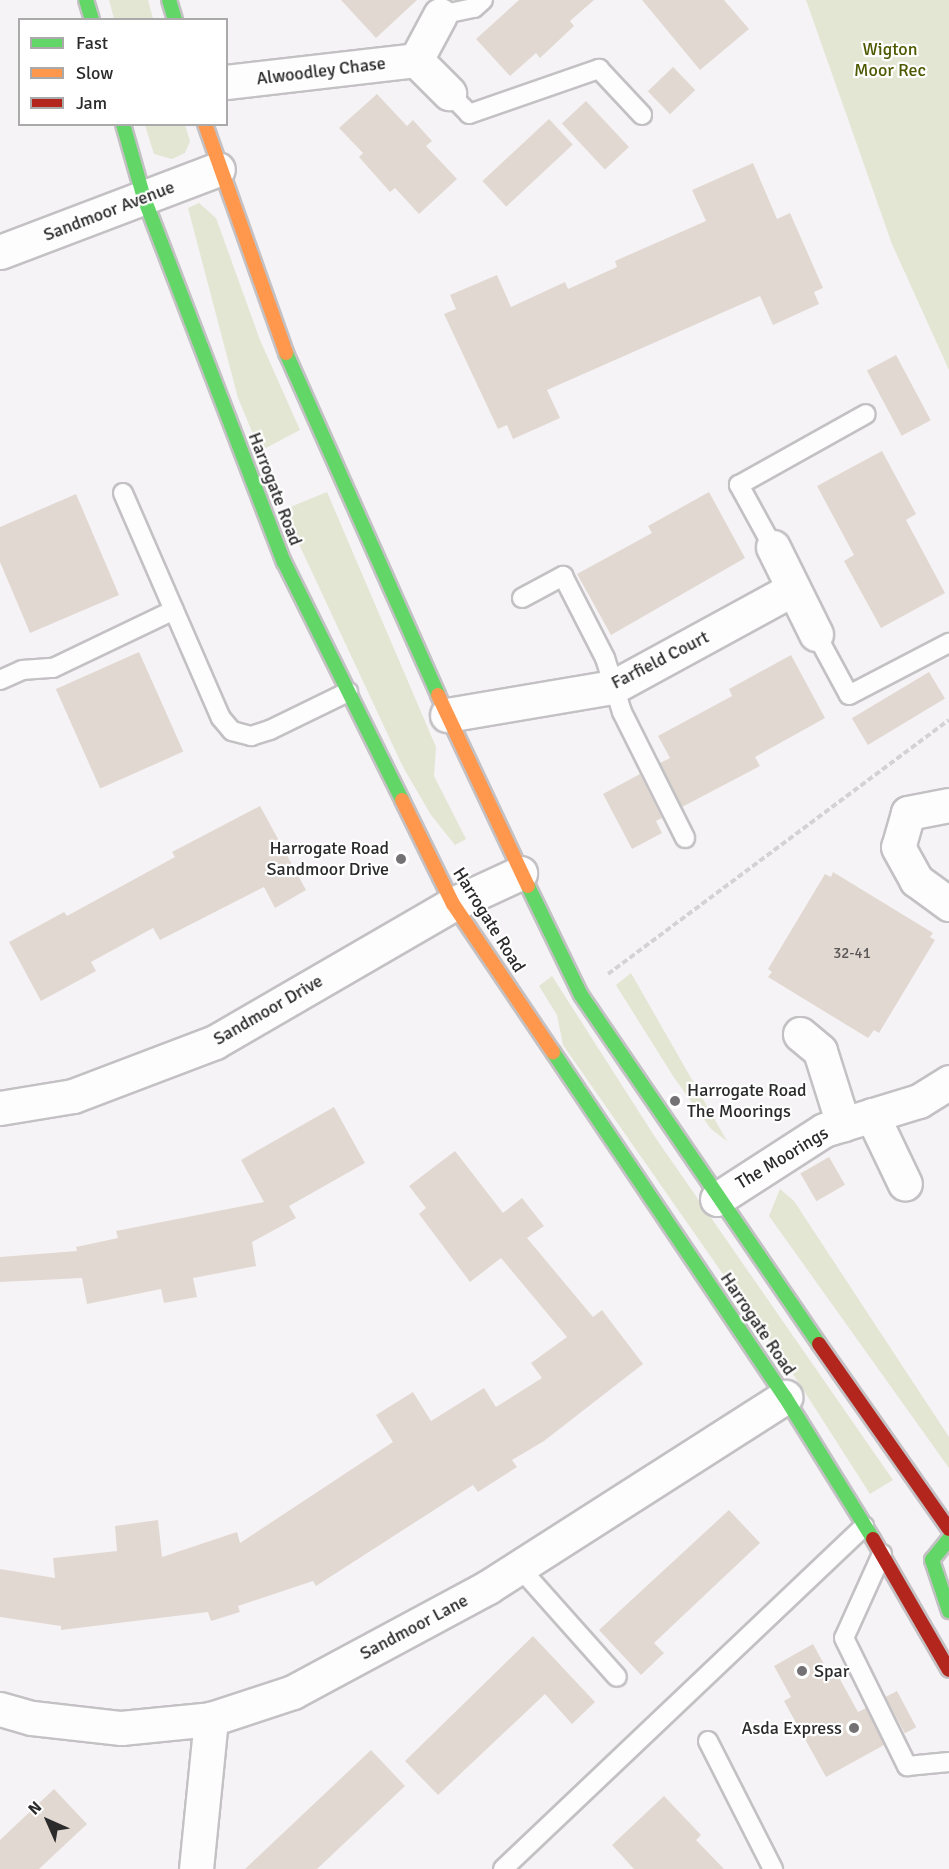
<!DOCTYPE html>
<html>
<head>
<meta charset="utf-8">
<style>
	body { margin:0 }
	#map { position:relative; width:949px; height:1869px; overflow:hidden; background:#f6f3f6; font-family:Signika,sans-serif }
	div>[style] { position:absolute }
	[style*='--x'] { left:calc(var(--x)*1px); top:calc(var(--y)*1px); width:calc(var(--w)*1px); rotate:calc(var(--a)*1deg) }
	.green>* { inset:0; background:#e2e6d2 }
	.building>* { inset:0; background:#e1d8d1; transform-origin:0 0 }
	.path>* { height:4px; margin-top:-2px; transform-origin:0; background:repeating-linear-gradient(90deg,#d4d3d4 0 6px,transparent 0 9px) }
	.roads { filter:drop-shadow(2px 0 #c3c1c3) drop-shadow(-2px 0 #c3c1c3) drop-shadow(0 2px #c3c1c3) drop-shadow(0 -2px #c3c1c3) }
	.lane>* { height:18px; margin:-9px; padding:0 9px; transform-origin:9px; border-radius:9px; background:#fefdfe }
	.street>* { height:33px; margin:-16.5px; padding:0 16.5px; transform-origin:16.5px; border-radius:16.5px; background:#fefdfe }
	.fast>* { height:14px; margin:-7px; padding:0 7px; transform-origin:7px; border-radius:7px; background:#63d668 }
	.slow>* { height:14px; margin:-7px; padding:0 7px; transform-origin:7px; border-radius:7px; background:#ff974d }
	.jam>* { height:14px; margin:-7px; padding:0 7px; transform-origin:7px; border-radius:7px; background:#b3261e }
	.dots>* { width:16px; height:16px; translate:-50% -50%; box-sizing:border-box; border:3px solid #fff; border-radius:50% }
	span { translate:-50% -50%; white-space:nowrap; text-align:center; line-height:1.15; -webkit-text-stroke:4.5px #fff; paint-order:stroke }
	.number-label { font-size:15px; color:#595655 }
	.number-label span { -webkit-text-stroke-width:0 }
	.park-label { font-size:18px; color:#4e5900 }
	.street-label { font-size:18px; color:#2c2b2c }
	.poi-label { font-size:18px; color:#2c2b2c }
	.right { translate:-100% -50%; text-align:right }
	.left { translate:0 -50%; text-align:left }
	.legend { position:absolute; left:18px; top:18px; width:210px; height:108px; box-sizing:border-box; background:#fff; border:2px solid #abaaab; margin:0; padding:8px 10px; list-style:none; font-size:18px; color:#2c2b2c }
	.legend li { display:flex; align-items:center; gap:12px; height:30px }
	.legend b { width:30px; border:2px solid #abaaab }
	.north { position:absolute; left:18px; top:1791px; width:60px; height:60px; -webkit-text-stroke:4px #fff; paint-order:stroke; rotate:315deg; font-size:16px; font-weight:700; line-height:24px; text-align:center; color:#2c2b2c }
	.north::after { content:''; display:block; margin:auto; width:21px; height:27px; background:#2c2b2c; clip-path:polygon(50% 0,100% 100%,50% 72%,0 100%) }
</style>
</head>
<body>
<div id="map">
	<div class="green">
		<i style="clip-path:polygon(109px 0,148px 0,153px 19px,114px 19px)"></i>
		<i style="clip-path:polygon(806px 0,949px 0,949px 370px,892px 244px)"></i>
		<i style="clip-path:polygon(145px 125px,185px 125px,190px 141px,185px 153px,172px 159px,154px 154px)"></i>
		<i style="clip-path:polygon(199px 203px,216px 218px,260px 340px,300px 430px,260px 451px,238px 398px,188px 208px)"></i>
		<i style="clip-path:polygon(327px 492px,436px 747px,434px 776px,466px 839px,455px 845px,431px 815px,403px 767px,283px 510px)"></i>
		<i style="clip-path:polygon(631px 973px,727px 1141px,711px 1129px,673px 1076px,616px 985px)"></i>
		<i style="clip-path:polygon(552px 976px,655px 1137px,893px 1480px,870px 1494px,799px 1383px,563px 1045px,557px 1015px,539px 986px)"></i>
		<i style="clip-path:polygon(780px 1189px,794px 1201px,949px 1437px,949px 1468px,769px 1216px)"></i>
	</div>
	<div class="building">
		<i style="clip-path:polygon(341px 0,417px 0,376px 38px)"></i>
		<i style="clip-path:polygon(519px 0,594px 0,570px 21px,574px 26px,540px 58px,536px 53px,510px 76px,476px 39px)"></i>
		<i style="clip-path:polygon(642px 0,724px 0,749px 29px,700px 70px)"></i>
		<i style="left:673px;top:67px;width:32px;height:35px;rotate:46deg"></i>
		<i style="clip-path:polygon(377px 94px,407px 126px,413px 120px,432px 141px,426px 146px,457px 179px,419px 214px,395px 188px,390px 192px,359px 157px,363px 153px,339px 128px)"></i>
		<i style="left:586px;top:101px;width:63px;height:33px;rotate:47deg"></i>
		<i style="left:549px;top:119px;width:35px;height:91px;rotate:47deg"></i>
		<i style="clip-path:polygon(753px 163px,777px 219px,790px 213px,823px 288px,814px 292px,819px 304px,773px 325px,760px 296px,547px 390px,560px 418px,513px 439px,507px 425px,498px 429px,444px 314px,456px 309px,450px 295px,497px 275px,511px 307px,565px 282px,568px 289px,617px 267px,615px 261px,706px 221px,692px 190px)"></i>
		<i style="left:896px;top:355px;width:74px;height:33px;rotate:62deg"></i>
		<i style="clip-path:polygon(882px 451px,916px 514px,906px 520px,945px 593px,881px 628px,844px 561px,854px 555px,817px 486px)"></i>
		<i style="clip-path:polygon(709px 492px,745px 558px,611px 635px,577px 574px,652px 533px,648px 526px)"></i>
		<i style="clip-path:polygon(76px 494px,119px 595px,30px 633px,0 562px,0 527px)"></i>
		<i style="left:139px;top:652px;width:109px;height:91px;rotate:66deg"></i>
		<i style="clip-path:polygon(791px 655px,825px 718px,755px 757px,760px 766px,682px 807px,660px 763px,670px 758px,658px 736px,732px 696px,729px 689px)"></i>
		<i style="left:929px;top:672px;width:31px;height:90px;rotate:59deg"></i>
		<i style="clip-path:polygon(640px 774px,662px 818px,656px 821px,662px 833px,632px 849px,603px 794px)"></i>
		<i style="clip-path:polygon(260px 806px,306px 890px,275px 908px,264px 887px,160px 940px,153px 928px,91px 962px,96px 971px,41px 1001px,9px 942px,64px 912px,67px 916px,175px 857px,172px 852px)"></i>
		<i style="clip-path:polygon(833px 872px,933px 933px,930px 937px,935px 940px,879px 1033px,874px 1030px,868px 1038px,768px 977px,772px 972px,768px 969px,825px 874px,831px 877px)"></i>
		<i style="clip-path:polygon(334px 1107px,365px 1163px,289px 1206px,296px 1218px,252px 1242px,256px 1266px,193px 1278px,197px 1297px,164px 1303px,161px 1289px,87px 1304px,82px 1278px,0 1282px,0 1257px,77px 1251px,76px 1247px,118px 1238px,116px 1231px,264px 1202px,241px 1160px)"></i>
		<i style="clip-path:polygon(455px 1151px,503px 1213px,522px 1198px,544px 1226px,527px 1238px,593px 1317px,602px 1310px,643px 1364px,544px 1441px,512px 1460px,517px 1467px,478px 1492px,473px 1485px,316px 1586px,313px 1581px,238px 1606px,240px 1612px,211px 1621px,208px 1612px,61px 1630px,61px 1626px,0 1617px,0 1569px,55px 1578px,53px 1558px,117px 1551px,115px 1526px,158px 1520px,162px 1557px,237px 1532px,240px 1543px,393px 1442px,376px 1415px,413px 1392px,431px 1421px,484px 1388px,496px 1407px,542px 1378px,531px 1363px,567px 1337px,501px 1258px,470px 1282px,419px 1214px,426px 1208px,409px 1186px)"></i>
		<i style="left:829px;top:1157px;width:32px;height:33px;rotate:60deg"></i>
		<i style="clip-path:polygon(729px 1510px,760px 1543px,654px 1643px,664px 1653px,641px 1675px,599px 1630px)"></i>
		<i style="clip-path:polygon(533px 1636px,595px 1702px,572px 1724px,545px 1694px,438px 1795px,405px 1761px)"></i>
		<i style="clip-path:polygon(813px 1644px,830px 1675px,836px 1672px,858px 1712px,866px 1708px,884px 1745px,826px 1777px,784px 1701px,791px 1697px,774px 1666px)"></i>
		<i style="left:897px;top:1691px;width:41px;height:13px;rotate:62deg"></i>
		<i style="clip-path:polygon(371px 1750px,405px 1786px,317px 1869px,245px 1869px)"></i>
		<i style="clip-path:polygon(54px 1789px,87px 1824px,39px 1869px,0 1869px,0 1840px)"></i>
		<i style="clip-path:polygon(664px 1796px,701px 1835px,696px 1840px,724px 1869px,634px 1869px,612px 1845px)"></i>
	</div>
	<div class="path">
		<i style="--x:608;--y:974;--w:425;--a:-36.7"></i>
	</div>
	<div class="roads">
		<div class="lane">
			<i style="--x:440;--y:8;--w:7;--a:90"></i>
			<i style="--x:440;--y:15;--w:35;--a:-12"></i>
			<i style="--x:474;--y:8;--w:12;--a:-42"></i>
			<i style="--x:449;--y:93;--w:29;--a:46"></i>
			<i style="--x:469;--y:114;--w:138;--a:-19.1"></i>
			<i style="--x:599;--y:69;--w:63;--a:46.9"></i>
			<i style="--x:123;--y:493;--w:245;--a:66.5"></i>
			<i style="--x:221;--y:718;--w:17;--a:50"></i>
			<i style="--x:232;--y:731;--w:20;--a:15"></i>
			<i style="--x:251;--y:736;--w:20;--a:-18"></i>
			<i style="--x:270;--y:730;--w:87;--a:-26"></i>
			<i style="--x:773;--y:547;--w:71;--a:-118.7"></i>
			<i style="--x:739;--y:485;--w:145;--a:-29.2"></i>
			<i style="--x:522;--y:598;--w:47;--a:-28.2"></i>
			<i style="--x:563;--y:576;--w:92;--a:62.9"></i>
			<i style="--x:605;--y:658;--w:57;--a:72.5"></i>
			<i style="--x:622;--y:712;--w:141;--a:63.4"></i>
			<i style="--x:816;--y:634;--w:69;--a:61.6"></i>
			<i style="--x:849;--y:695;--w:113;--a:-27.5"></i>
			<i style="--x:0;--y:680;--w:24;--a:-24"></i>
			<i style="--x:22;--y:670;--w:31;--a:-4"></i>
			<i style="--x:53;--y:668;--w:134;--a:-25.6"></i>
			<i style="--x:882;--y:1554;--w:92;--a:114.3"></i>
			<i style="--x:844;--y:1638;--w:143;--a:63.8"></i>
			<i style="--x:907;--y:1766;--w:42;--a:-5.4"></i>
			<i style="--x:519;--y:1567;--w:147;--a:48.3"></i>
			<i style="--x:708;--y:1741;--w:144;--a:63.1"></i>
			<i style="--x:503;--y:1869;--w:498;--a:-43.5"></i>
		</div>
		<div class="street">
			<i style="--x:416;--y:60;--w:51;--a:-61.9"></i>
			<i style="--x:226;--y:82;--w:191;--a:-6.6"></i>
			<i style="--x:416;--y:60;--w:47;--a:45"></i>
			<i style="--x:0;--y:252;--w:233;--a:-20.8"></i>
			<i style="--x:773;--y:547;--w:97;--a:63.7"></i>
			<i style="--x:447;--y:715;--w:168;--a:-9.6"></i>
			<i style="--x:613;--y:687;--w:205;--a:-28.6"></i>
			<i style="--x:949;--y:805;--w:42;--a:169"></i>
			<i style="--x:908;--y:813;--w:35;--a:106"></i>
			<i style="--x:898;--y:847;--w:38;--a:61"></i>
			<i style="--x:916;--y:880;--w:41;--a:36"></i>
			<i style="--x:800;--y:1034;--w:26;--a:40"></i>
			<i style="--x:820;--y:1051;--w:77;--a:72.5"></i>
			<i style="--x:0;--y:1108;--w:74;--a:-9.3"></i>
			<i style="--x:73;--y:1096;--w:152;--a:-20.8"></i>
			<i style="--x:215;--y:1042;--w:275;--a:-30.1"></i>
			<i style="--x:453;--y:904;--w:74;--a:-24.8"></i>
			<i style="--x:872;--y:1115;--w:76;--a:64.4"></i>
			<i style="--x:717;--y:1199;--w:127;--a:-32.8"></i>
			<i style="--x:824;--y:1130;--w:99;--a:-17"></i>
			<i style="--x:919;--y:1101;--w:36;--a:-32"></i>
			<i style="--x:0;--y:1709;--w:33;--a:16"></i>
			<i style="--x:32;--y:1718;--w:90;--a:6.4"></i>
			<i style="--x:121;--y:1728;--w:90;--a:-5.7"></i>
			<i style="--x:211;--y:1719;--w:86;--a:-18.2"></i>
			<i style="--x:293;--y:1692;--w:221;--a:-28.3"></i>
			<i style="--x:488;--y:1587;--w:353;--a:-32.6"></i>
			<i style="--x:196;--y:1869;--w:151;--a:-84.3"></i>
		</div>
		<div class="fast">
			<i style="--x:86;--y:0;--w:21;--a:73"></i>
			<i style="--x:169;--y:0;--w:21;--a:73"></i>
			<i style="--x:123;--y:124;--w:77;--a:74.2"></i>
			<i style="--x:144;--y:198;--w:390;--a:69"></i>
			<i style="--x:284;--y:562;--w:266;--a:63.6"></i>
			<i style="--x:286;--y:353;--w:374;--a:66"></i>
			<i style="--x:528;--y:886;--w:121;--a:64.1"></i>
			<i style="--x:581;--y:995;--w:422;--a:55.7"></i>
			<i style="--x:553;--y:1052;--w:416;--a:56.1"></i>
			<i style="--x:785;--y:1397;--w:167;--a:58.2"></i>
			<i style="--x:949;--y:1539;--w:27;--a:129"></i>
			<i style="--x:932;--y:1560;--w:54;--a:71.6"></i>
		</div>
		<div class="slow">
			<i style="--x:205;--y:124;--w:243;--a:70.5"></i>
			<i style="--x:438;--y:695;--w:211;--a:64.8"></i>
			<i style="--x:402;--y:800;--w:116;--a:63.9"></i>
			<i style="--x:453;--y:904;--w:179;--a:56"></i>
		</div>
		<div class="jam">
			<i style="--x:819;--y:1344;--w:226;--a:54.9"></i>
			<i style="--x:873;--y:1539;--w:151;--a:59.9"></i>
		</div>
	</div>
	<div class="dots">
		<i style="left:401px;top:859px;background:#737173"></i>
		<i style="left:675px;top:1101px;background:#737173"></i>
		<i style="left:802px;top:1671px;background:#737173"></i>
		<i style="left:854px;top:1728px;background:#737173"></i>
	</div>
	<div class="number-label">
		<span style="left:852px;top:954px">32-41</span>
	</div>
	<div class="park-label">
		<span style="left:890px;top:60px">Wigton<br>Moor Rec</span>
	</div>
	<div class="street-label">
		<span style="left:321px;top:71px;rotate:-7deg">Alwoodley Chase</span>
		<span style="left:109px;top:211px;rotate:-21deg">Sandmoor Avenue</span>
		<span style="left:275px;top:489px;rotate:69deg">Harrogate Road</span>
		<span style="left:660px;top:660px;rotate:-27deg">Farfield Court</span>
		<span style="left:489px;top:920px;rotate:58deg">Harrogate Road</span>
		<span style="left:268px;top:1010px;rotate:-30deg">Sandmoor Drive</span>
		<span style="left:782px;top:1158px;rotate:-31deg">The Moorings</span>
		<span style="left:758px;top:1324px;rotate:56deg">Harrogate Road</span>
		<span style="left:414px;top:1627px;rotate:-28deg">Sandmoor Lane</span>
	</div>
	<div class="poi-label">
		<span class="right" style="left:389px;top:859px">Harrogate Road<br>Sandmoor Drive</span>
		<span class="left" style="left:687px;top:1101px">Harrogate Road<br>The Moorings</span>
		<span class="left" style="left:814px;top:1671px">Spar</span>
		<span class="right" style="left:842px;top:1728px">Asda Express</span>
	</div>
	<ul class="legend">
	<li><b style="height:8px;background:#63d668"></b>Fast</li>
	<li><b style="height:8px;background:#ff974d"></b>Slow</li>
	<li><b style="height:8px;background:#b3261e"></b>Jam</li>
	</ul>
	<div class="north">N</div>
</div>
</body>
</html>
